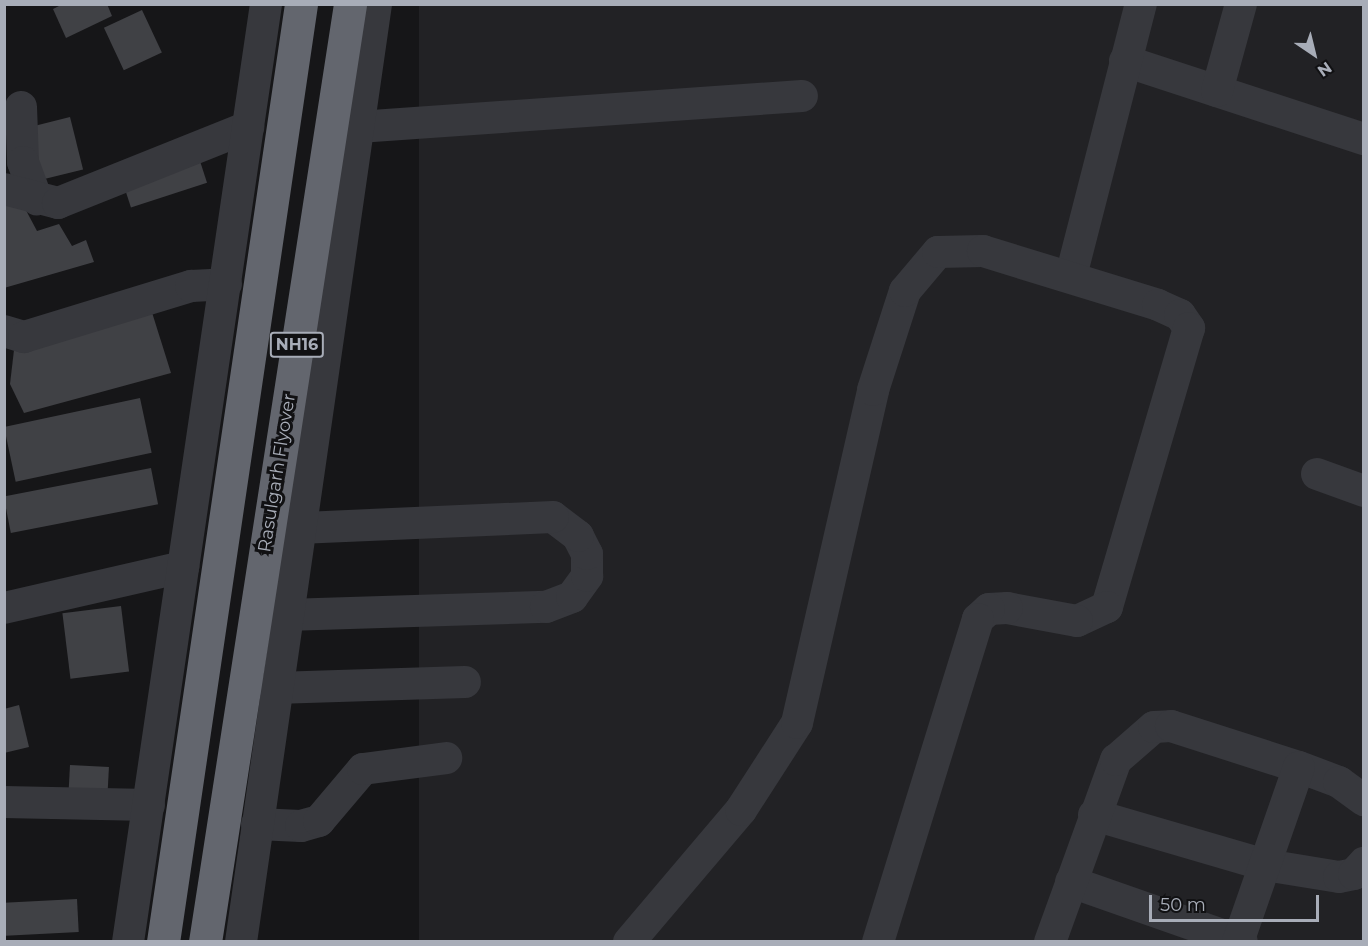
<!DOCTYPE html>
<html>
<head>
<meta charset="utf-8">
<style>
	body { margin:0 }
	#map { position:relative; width:1368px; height:946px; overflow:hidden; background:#161618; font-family:Montserrat,sans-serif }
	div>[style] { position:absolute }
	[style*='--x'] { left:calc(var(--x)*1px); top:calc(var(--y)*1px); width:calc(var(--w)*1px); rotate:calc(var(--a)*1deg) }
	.built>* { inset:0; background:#222225; transform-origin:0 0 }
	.building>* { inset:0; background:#404145; transform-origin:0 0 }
	.minor>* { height:32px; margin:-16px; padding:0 16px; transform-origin:16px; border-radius:16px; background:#37383d }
	.highway>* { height:33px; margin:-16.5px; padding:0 16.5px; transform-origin:16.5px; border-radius:16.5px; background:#63666e }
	span { translate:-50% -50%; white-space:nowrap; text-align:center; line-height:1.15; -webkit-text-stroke:6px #111113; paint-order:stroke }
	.shield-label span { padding:2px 4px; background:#111113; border:2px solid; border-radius:4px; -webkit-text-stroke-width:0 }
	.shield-label { font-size:16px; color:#a8adb8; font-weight:700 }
	.street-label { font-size:18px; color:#a8adb8 }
	.frame { position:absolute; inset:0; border:6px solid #a8adb8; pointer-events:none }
	.north { position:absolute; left:1284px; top:24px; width:60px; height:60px; -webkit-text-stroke:4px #111113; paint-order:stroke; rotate:145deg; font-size:16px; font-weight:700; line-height:24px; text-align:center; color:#a8adb8 }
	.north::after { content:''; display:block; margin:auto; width:21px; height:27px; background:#a8adb8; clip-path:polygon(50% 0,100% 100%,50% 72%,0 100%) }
	.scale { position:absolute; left:1149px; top:895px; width:170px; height:27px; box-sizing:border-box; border:3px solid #a8adb8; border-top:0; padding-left:8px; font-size:18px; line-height:21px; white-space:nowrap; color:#a8adb8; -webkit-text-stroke:4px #111113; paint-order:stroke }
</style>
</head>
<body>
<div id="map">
	<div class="built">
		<i style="left:419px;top:5px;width:944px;height:948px"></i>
	</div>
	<div class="building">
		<i style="clip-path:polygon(63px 4px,107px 4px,112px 16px,66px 38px,53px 9px)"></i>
		<i style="left:142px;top:10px;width:47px;height:42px;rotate:65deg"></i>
		<i style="left:70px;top:117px;width:54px;height:42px;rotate:76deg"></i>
		<i style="left:199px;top:158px;width:26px;height:80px;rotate:72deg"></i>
		<i style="clip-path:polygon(20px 199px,37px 231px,59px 224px,72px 246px,86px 240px,94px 262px,4px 288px,4px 202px)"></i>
		<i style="clip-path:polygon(150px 306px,171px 373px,24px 413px,10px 384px,14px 350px)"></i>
		<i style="left:140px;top:398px;width:56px;height:139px;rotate:78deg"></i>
		<i style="left:151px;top:468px;width:37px;height:150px;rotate:79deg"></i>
		<i style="left:121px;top:606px;width:66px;height:59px;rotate:83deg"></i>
		<i style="clip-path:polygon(19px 705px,29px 747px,4px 753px,4px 709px)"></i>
		<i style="left:70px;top:765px;width:39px;height:32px;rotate:3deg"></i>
		<i style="left:77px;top:899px;width:33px;height:73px;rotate:87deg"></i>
	</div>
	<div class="minor">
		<i style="--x:1125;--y:61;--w:251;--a:18.1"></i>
		<i style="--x:1217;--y:91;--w:90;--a:-74.6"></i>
		<i style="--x:21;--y:107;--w:55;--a:87.9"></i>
		<i style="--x:23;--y:162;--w:40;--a:69.8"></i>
		<i style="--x:358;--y:127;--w:445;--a:-4"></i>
		<i style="--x:4;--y:189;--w:56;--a:14.5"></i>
		<i style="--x:58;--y:203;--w:205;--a:-21.8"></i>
		<i style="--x:1071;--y:276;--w:281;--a:-75.6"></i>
		<i style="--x:4;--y:331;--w:21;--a:17"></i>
		<i style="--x:24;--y:337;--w:175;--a:-17"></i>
		<i style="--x:191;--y:286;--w:35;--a:-3"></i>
		<i style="--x:1317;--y:474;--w:50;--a:19.9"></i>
		<i style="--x:4;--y:608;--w:184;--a:-12.9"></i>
		<i style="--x:286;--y:615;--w:260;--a:-1.8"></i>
		<i style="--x:546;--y:607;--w:28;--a:-21"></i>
		<i style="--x:572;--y:597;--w:26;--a:-54"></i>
		<i style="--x:587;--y:576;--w:22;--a:-90"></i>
		<i style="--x:587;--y:554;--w:20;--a:-117"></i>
		<i style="--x:578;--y:536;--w:31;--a:-143"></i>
		<i style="--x:553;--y:517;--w:255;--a:177.5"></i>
		<i style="--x:275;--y:688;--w:190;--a:-1.8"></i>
		<i style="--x:4;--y:802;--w:145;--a:1.2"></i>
		<i style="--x:1094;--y:815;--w:178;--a:16.3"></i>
		<i style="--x:1265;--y:865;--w:75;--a:9.2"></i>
		<i style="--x:1339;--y:877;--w:15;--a:-11"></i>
		<i style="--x:1354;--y:874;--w:15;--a:-48"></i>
		<i style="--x:257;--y:824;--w:44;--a:2.6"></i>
		<i style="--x:301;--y:826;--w:19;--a:-16"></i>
		<i style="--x:319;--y:821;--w:68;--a:-49.8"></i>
		<i style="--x:363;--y:769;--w:84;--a:-7.5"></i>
		<i style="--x:1071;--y:882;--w:181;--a:19.3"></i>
		<i style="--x:128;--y:942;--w:948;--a:-81.63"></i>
		<i style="--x:241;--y:942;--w:948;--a:-81.81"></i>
		<i style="--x:629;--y:942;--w:173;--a:-49.7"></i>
		<i style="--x:741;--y:810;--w:103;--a:-57.2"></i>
		<i style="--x:797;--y:723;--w:342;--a:-77.1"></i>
		<i style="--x:873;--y:390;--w:104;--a:-72.1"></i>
		<i style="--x:905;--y:291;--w:51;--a:-49.8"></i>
		<i style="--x:938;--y:252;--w:45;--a:-1.3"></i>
		<i style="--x:983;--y:251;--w:183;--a:17.1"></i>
		<i style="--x:1158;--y:305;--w:24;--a:24"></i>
		<i style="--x:1180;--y:315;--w:16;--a:55"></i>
		<i style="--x:1189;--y:328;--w:291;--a:106.4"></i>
		<i style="--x:1107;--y:607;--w:33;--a:155"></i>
		<i style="--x:1077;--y:621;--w:71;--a:-169.5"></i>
		<i style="--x:1007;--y:608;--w:18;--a:177"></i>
		<i style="--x:989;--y:609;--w:15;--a:138"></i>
		<i style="--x:978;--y:619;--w:338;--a:107.2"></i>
		<i style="--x:1050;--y:942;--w:194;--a:-70.1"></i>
		<i style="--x:1116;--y:760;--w:50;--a:-41"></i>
		<i style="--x:1154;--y:727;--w:17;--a:-3"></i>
		<i style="--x:1171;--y:726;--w:134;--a:17.8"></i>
		<i style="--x:1299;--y:767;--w:43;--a:20.6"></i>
		<i style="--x:1339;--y:782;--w:31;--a:36"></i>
		<i style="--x:1238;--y:942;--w:185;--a:-70.8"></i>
	</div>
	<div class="highway">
		<i style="--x:163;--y:942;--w:948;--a:-81.63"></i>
		<i style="--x:205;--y:942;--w:949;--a:-81.21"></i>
	</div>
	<div class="shield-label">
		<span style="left:297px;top:345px">NH16</span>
	</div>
	<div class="street-label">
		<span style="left:277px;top:473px;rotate:-81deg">Rasulgarh Flyover</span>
	</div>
	<div class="frame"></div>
	<div class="north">N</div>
	<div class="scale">50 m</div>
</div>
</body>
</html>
